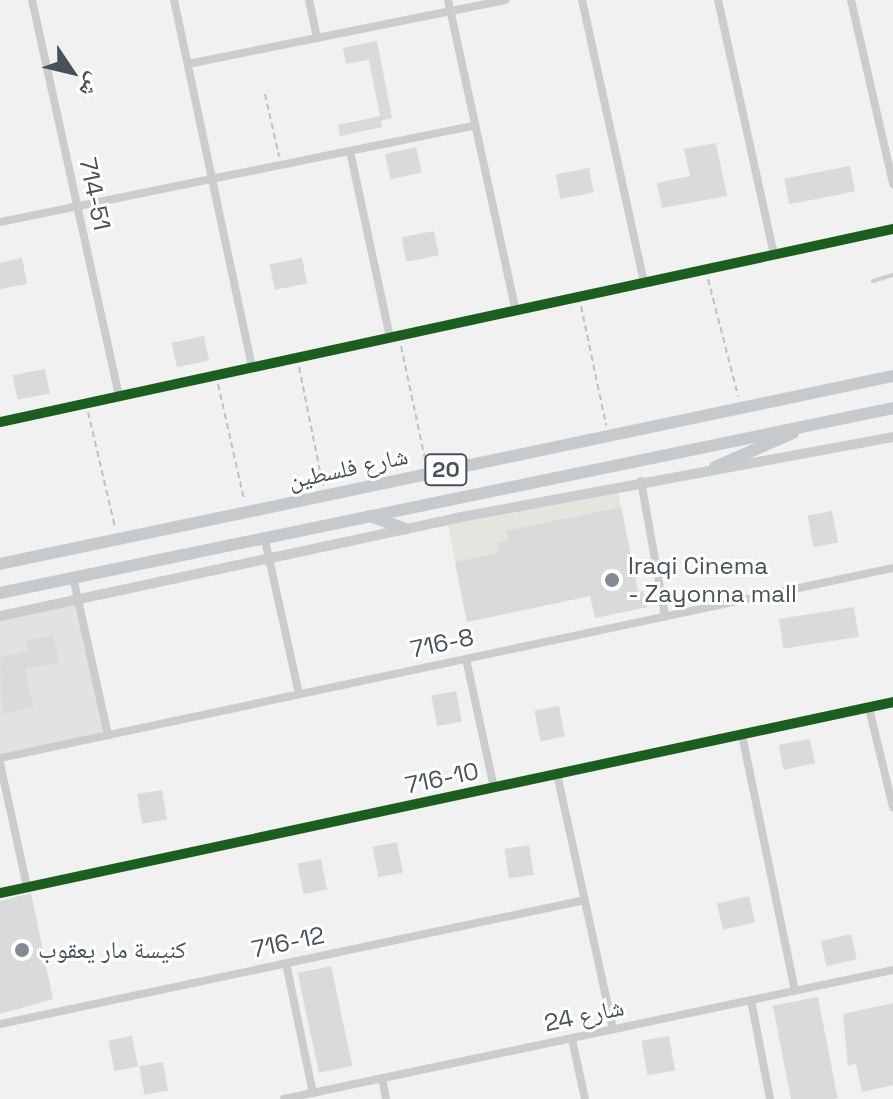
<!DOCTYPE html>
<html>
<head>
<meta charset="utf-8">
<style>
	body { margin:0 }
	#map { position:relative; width:893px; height:1099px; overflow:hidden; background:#f1f1f1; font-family:"Space Grotesk","Noto Naskh Arabic",sans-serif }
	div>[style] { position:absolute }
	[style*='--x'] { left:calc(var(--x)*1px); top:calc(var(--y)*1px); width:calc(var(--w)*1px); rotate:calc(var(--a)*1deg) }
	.commercial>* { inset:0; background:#e5e4df }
	.education>* { inset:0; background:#e3e2e2 }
	.building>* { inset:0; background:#dadadb; transform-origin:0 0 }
	.path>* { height:2px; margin-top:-1px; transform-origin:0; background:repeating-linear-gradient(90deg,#bac3c1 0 6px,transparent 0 10px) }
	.service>* { height:4px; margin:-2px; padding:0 2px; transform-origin:2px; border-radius:2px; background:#cbccce }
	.minor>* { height:8px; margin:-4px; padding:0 4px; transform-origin:4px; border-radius:4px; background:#cbccce }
	.tertiary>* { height:10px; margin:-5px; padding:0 5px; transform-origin:5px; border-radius:5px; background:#cbccce }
	.primary>* { height:12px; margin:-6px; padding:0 6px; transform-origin:6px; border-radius:6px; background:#c7cacd }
	.cycleway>* { height:10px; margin:-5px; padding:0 5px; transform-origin:5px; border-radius:5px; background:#1b5e20 }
	.dots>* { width:22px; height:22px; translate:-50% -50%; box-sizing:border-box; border:4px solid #fff; border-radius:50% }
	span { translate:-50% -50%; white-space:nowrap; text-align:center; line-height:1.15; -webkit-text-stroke:6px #fff; paint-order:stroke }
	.shield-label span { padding:2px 6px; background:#fff; border:2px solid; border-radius:6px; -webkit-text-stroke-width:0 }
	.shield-label { font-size:22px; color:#49525b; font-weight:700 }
	.street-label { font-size:24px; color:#49525b }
	.poi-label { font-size:24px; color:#49525b }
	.left { translate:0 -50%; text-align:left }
	.north { position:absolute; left:32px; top:32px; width:80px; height:80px; -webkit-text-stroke:6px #fff; paint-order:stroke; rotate:125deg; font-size:22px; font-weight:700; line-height:32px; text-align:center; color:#49525b }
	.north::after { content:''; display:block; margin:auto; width:28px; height:36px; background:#49525b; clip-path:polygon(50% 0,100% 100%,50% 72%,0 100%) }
</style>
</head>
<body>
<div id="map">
	<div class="commercial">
		<i style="clip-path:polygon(618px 491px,638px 591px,643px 591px,647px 607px,595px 618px,590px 596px,467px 622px,448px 525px)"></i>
	</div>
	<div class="education">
		<i style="clip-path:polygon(78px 600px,108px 735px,0 758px,0 616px)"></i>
	</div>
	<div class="building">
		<i style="clip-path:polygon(377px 41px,392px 118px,381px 121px,382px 127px,340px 136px,338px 125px,380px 116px,369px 60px,346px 64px,343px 48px)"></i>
		<i style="clip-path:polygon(716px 143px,727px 196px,662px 208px,657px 183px,690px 176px,684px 149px)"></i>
		<i style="left:416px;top:147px;width:26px;height:32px;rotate:77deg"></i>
		<i style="left:850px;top:166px;width:26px;height:67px;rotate:79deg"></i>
		<i style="left:589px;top:168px;width:25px;height:34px;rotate:79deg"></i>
		<i style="left:434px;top:231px;width:25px;height:33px;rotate:79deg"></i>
		<i style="clip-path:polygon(22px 258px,27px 284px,0 289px,0 263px)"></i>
		<i style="left:302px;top:258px;width:26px;height:33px;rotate:79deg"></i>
		<i style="left:204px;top:336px;width:25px;height:33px;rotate:78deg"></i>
		<i style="left:45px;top:369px;width:25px;height:33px;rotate:79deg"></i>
		<i style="clip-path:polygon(621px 507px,638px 592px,643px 591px,647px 607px,595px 618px,590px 596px,467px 622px,455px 562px,499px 553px,497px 543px,508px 540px,506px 531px)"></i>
		<i style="left:832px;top:511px;width:32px;height:25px;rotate:79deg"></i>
		<i style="left:854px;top:607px;width:30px;height:76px;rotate:81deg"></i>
		<i style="clip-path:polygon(53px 635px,59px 662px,25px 669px,33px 707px,2px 714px,0 657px,28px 651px,26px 641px)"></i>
		<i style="left:456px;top:691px;width:31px;height:25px;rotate:79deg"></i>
		<i style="left:559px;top:706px;width:31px;height:25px;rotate:79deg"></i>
		<i style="left:810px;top:739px;width:25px;height:32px;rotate:79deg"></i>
		<i style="left:162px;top:790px;width:30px;height:25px;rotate:81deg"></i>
		<i style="left:397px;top:842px;width:31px;height:25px;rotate:79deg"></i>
		<i style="left:529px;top:845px;width:30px;height:25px;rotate:81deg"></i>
		<i style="left:321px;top:859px;width:31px;height:24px;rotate:79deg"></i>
		<i style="clip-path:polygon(31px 893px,53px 999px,0 1014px,0 901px)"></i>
		<i style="left:749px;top:896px;width:27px;height:33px;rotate:77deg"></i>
		<i style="left:851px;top:934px;width:26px;height:31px;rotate:77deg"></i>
		<i style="left:331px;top:966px;width:102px;height:34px;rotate:78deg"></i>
		<i style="left:818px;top:997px;width:103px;height:46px;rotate:79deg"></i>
		<i style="clip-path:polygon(893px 1003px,893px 1085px,862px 1092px,856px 1064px,848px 1066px,843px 1014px)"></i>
		<i style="left:132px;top:1036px;width:31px;height:24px;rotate:79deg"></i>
		<i style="left:669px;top:1036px;width:35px;height:28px;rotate:80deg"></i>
		<i style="left:163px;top:1062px;width:29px;height:24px;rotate:80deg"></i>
	</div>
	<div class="path">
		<i style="--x:265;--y:94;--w:64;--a:77.3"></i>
		<i style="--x:708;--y:279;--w:121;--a:75.6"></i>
		<i style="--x:581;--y:306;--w:122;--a:78.1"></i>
		<i style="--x:401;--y:346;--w:121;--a:78"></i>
		<i style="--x:299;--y:367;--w:121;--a:78.6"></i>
		<i style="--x:218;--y:384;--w:118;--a:77.3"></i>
		<i style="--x:88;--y:412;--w:118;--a:76.8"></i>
	</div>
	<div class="service">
		<i style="--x:873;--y:281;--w:21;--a:-17"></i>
	</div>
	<div class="minor">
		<i style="--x:32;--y:0;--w:405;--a:77.6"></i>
		<i style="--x:174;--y:0;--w:376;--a:78"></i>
		<i style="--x:309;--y:0;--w:39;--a:78"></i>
		<i style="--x:448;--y:0;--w:318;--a:77.7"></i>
		<i style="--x:582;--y:0;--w:290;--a:77.6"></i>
		<i style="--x:718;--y:0;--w:261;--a:77.6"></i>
		<i style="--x:851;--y:0;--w:189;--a:77.1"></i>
		<i style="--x:188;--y:64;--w:324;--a:-11.4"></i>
		<i style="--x:350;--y:151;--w:191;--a:77.9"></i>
		<i style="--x:0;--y:222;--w:485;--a:-11.5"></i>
		<i style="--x:0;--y:422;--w:914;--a:-12.2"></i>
		<i style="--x:641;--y:481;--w:137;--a:79.9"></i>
		<i style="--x:264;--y:536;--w:162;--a:77.5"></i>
		<i style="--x:73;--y:577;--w:162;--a:77.5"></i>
		<i style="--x:466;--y:659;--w:131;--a:77.7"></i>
		<i style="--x:869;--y:708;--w:102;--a:76.4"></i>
		<i style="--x:742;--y:735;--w:260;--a:78.3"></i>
		<i style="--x:0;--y:758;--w:913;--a:-12.01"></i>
		<i style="--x:0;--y:763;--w:127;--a:77.7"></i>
		<i style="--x:557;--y:774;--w:261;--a:77.6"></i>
		<i style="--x:0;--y:893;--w:913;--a:-12.07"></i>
		<i style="--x:286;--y:963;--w:133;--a:78.3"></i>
		<i style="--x:751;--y:1000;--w:101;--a:79.1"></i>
		<i style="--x:0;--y:1024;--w:598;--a:-11.97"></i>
		<i style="--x:572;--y:1039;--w:61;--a:77.8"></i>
		<i style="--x:382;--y:1078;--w:21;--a:79"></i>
		<i style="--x:284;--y:1099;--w:623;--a:-11.96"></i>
	</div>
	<div class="tertiary">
		<i style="--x:0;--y:616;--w:466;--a:-12.1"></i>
		<i style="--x:456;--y:518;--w:444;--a:-10.5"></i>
	</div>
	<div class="primary">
		<i style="--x:715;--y:467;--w:85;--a:-23.6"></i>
		<i style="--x:370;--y:516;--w:37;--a:20"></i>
		<i style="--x:0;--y:564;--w:913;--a:-11.89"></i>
		<i style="--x:0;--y:593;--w:912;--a:-11.7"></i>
	</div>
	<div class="cycleway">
		<i style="--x:0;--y:422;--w:914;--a:-12.2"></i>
		<i style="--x:0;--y:893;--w:913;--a:-12.07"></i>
	</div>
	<div class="dots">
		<i style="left:612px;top:580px;background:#848a90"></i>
		<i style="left:22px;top:950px;background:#848a90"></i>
	</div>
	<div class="shield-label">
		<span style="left:446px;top:470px">20</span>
	</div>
	<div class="street-label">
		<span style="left:95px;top:194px;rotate:78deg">714-51</span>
		<span style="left:348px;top:468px;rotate:-12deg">شارع فلسطين</span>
		<span style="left:442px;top:643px;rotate:-12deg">716-8</span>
		<span style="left:442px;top:778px;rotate:-12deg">716-10</span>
		<span style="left:288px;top:942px;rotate:-12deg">716-12</span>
		<span style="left:584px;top:1015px;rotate:-12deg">شارع 24</span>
	</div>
	<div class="poi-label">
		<span class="left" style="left:628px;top:580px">Iraqi Cinema<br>- Zayonna mall</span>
		<span class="left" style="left:38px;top:950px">كنيسة مار يعقوب</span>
	</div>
	<div class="north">ش</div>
</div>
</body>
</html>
